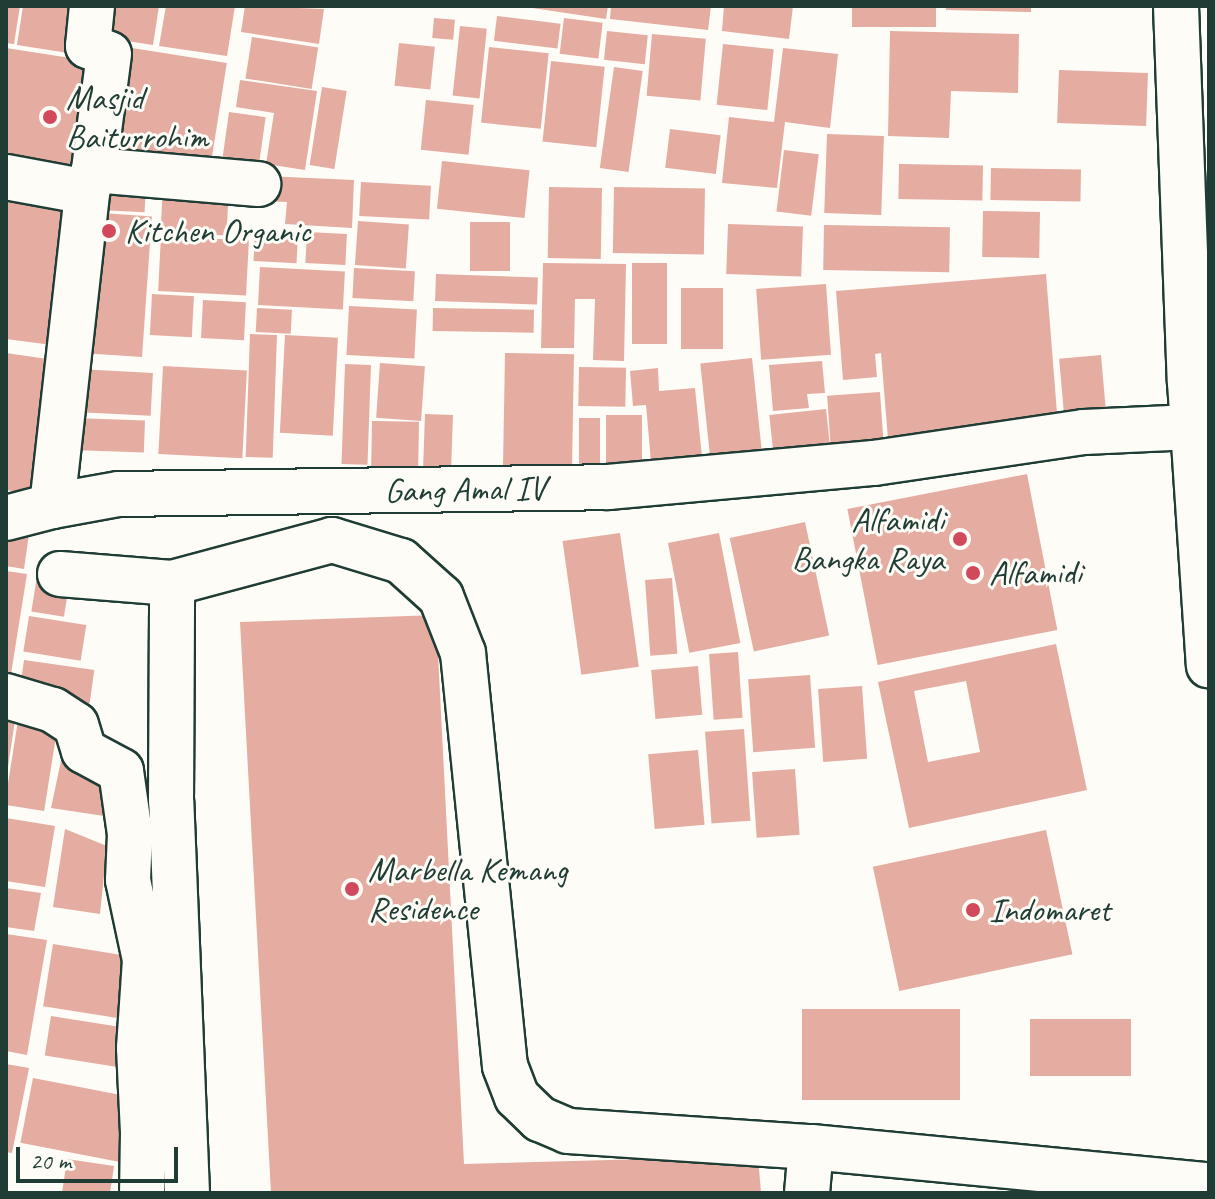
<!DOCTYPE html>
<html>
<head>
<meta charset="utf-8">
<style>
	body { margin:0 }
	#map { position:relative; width:1215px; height:1199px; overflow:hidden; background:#fdfcf7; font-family:Caveat,sans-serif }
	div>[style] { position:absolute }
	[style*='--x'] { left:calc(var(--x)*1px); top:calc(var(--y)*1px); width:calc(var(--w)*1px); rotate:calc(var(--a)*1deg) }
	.building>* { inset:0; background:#e5aca1; transform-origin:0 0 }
	.roads { filter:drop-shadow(2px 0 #1f3d34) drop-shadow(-2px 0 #1f3d34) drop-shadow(0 2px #1f3d34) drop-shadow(0 -2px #1f3d34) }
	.minor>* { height:44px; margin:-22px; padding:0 22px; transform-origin:22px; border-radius:22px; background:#fdfcf7 }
	.dots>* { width:22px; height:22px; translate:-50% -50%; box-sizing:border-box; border:4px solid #fdfcf7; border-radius:50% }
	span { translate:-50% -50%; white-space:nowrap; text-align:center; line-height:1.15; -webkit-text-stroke:6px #fdfcf7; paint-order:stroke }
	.poi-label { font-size:34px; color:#1f3d34 }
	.left { translate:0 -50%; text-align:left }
	.right { translate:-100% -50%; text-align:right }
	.street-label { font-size:34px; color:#1f3d34 }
	.frame { position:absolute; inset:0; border:8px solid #1f3d34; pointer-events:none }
	.scale { position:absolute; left:16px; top:1147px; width:162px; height:36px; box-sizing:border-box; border:4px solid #1f3d34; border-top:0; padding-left:10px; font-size:24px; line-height:28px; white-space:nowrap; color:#1f3d34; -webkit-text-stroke:6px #fdfcf7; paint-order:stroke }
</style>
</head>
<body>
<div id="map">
	<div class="building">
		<i style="clip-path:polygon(6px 6px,20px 6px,14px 44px,6px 43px)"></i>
		<i style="clip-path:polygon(23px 6px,88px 6px,81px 55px,17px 45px)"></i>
		<i style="clip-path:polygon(98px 6px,159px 6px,153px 45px,94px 36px)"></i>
		<i style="clip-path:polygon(166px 6px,235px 6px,227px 56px,159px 46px)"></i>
		<i style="clip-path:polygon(245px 6px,324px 9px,319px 44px,241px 32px)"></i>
		<i style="clip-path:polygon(519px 6px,608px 6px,606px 19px)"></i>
		<i style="clip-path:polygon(611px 6px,711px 6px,708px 30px,610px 19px)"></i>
		<i style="clip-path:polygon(724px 6px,793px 6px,789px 39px,722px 31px)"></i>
		<i style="left:852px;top:6px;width:84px;height:21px"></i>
		<i style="clip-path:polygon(946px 6px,1031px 6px,1031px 12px,946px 10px)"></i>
		<i style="left:497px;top:16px;width:64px;height:25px;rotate:7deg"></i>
		<i style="left:434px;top:18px;width:21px;height:20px;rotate:5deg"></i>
		<i style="left:564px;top:18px;width:39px;height:36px;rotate:7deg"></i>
		<i style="left:460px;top:26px;width:27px;height:70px;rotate:6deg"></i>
		<i style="left:607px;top:31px;width:41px;height:29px;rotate:6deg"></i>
		<i style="clip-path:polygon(890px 31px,1019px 34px,1018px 93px,951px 91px,949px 138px,888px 136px)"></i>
		<i style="left:652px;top:34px;width:54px;height:62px;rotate:5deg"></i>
		<i style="left:252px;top:37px;width:67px;height:42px;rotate:9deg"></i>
		<i style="left:399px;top:43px;width:36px;height:43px;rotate:6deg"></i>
		<i style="left:723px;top:44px;width:51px;height:61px;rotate:6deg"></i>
		<i style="left:489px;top:47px;width:60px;height:76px;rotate:6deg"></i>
		<i style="clip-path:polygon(6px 48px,103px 63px,84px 184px,6px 172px)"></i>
		<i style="left:132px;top:48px;width:96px;height:105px;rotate:9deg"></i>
		<i style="clip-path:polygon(783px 48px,838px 54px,830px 128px,785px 122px,777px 188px,722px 183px,729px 117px,774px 122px)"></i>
		<i style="left:551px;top:61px;width:54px;height:81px;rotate:6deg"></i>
		<i style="left:614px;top:67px;width:29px;height:102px;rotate:8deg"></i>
		<i style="left:1059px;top:70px;width:89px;height:53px;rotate:2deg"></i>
		<i style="clip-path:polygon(240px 80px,317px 91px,305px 170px,266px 164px,274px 113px,236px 107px)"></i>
		<i style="left:322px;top:87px;width:25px;height:79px;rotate:9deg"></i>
		<i style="left:426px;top:100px;width:48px;height:50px;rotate:6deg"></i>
		<i style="left:229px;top:112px;width:37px;height:54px;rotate:8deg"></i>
		<i style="left:670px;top:129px;width:51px;height:39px;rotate:7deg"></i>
		<i style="left:827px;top:134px;width:57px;height:79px;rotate:2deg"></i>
		<i style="left:784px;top:150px;width:35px;height:62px;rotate:7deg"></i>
		<i style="left:442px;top:161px;width:88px;height:48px;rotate:6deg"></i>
		<i style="left:899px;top:164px;width:84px;height:35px;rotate:1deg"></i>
		<i style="left:991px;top:168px;width:90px;height:32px;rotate:1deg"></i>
		<i style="clip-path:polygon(265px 176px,354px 180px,352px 228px,285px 224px,287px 202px,264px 201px)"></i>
		<i style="left:361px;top:182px;width:70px;height:34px;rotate:3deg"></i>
		<i style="left:101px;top:183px;width:45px;height:27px;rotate:3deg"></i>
		<i style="left:163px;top:185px;width:66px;height:47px;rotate:3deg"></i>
		<i style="clip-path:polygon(6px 187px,75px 197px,52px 345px,6px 339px)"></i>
		<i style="left:549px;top:187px;width:53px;height:71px;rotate:1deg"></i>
		<i style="left:614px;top:187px;width:91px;height:66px;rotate:1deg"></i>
		<i style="left:983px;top:211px;width:57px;height:46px;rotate:1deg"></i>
		<i style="left:88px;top:212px;width:64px;height:141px;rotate:4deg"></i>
		<i style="left:358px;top:221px;width:51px;height:44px;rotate:4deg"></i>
		<i style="left:470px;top:222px;width:40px;height:49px"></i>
		<i style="left:728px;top:224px;width:75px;height:50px;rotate:2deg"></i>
		<i style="left:824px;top:225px;width:126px;height:45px;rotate:1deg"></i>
		<i style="left:307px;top:232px;width:40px;height:31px;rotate:3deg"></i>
		<i style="left:255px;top:233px;width:43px;height:28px;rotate:3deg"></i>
		<i style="left:161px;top:236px;width:88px;height:55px;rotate:3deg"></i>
		<i style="clip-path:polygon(543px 263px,626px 264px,624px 361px,593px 360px,595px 299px,575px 299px,574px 348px,541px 348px)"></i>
		<i style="left:632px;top:263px;width:35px;height:81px"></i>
		<i style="left:260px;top:267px;width:85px;height:38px;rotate:3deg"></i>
		<i style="left:354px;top:268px;width:61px;height:30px;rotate:3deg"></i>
		<i style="left:436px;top:274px;width:102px;height:27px;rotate:2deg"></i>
		<i style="clip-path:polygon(1046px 274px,1058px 426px,888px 439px,881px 353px,875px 354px,877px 377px,843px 380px,836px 291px)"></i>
		<i style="left:826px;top:284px;width:71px;height:70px;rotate:86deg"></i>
		<i style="left:681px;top:288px;width:42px;height:61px"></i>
		<i style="left:152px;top:294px;width:42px;height:41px;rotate:3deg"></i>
		<i style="left:203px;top:300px;width:43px;height:38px;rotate:3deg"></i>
		<i style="left:349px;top:306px;width:68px;height:49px;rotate:3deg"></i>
		<i style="left:257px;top:308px;width:35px;height:24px;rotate:3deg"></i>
		<i style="left:433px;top:308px;width:101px;height:23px;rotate:1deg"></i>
		<i style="left:250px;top:334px;width:27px;height:123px;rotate:2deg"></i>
		<i style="left:285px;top:335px;width:53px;height:98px;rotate:3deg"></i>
		<i style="clip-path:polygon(6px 353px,68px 362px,47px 496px,6px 490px)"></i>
		<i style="left:505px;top:353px;width:69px;height:116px;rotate:1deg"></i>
		<i style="left:1101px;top:355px;width:57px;height:42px;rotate:85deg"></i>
		<i style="left:752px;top:358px;width:92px;height:52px;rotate:84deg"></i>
		<i style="clip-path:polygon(822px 361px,825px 393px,807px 394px,809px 408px,773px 411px,769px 365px)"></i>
		<i style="left:380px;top:363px;width:45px;height:55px;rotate:4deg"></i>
		<i style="left:345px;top:364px;width:26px;height:100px;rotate:2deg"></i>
		<i style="left:163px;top:366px;width:84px;height:88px;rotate:3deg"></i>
		<i style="left:579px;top:367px;width:47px;height:39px;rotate:1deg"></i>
		<i style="clip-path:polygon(658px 368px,659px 391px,695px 388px,702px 457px,651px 462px,646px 405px,633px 406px,630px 371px)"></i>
		<i style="left:78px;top:369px;width:75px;height:43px;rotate:3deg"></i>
		<i style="left:880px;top:392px;width:55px;height:53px;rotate:86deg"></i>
		<i style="left:826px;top:409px;width:40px;height:57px;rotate:84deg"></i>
		<i style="left:425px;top:414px;width:28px;height:54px;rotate:2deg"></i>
		<i style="left:606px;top:415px;width:36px;height:50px"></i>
		<i style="left:74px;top:418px;width:71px;height:32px;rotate:2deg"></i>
		<i style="left:579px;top:418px;width:21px;height:49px"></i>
		<i style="left:372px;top:421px;width:47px;height:46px;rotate:1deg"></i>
		<i style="left:1027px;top:474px;width:159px;height:183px;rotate:79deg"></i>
		<i style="clip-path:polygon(32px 513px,24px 569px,6px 566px,6px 521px)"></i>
		<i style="left:805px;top:522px;width:116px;height:77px;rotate:78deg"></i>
		<i style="left:620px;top:533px;width:135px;height:58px;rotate:82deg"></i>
		<i style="left:719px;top:533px;width:112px;height:52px;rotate:79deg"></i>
		<i style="clip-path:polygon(6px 571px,27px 574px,10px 680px,6px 680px)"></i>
		<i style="left:37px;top:576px;width:33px;height:36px;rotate:9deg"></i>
		<i style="left:672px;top:578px;width:76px;height:27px;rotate:86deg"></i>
		<i style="clip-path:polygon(436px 615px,464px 1164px,758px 1156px,761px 1193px,271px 1193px,240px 622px)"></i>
		<i style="left:29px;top:616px;width:58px;height:36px;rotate:9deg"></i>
		<i style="clip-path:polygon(evenodd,1056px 644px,1087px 790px,909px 828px,878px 682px,1056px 644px,966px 681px,980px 752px,928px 762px,914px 691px,966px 681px)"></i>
		<i style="left:738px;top:652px;width:66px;height:29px;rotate:86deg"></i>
		<i style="left:24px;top:660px;width:71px;height:34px;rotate:8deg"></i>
		<i style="left:698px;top:666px;width:49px;height:47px;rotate:85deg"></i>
		<i style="left:810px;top:675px;width:73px;height:62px;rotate:86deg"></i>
		<i style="left:862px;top:686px;width:73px;height:44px;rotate:86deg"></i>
		<i style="clip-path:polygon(6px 706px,17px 707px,8px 767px,6px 767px)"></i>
		<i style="left:19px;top:714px;width:40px;height:92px;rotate:9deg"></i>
		<i style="left:744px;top:729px;width:92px;height:39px;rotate:86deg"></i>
		<i style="left:698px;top:750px;width:75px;height:50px;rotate:85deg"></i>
		<i style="clip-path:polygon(62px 756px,106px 771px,104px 816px,51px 808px)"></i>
		<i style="left:795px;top:769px;width:66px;height:43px;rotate:86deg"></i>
		<i style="clip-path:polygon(6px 818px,55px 826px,45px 887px,6px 881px)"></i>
		<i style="clip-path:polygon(65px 829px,107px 846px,100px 914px,53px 907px)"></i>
		<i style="left:1046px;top:830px;width:127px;height:177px;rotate:78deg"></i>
		<i style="clip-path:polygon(6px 888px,41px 893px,34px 931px,6px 927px)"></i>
		<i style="clip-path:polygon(6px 934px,47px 940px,27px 1055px,6px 1051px)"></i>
		<i style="left:53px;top:944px;width:89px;height:63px;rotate:9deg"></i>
		<i style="left:802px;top:1009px;width:158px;height:91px"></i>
		<i style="left:51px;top:1016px;width:80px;height:40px;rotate:9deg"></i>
		<i style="left:1030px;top:1019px;width:101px;height:57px"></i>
		<i style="clip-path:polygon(6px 1064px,29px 1068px,12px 1153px,6px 1152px)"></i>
		<i style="left:33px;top:1078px;width:100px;height:66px;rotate:11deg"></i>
		<i style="clip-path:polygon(67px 1159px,114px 1166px,110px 1193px,62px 1193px)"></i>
	</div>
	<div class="roads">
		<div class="minor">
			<i style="--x:92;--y:6;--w:40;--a:95.7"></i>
			<i style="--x:88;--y:46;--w:22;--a:21"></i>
			<i style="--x:109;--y:54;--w:117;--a:97.4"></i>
			<i style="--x:94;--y:170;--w:165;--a:4.9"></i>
			<i style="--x:1176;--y:6;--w:376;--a:87.9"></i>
			<i style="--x:1190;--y:382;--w:284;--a:86.2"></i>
			<i style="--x:6;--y:177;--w:82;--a:10.5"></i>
			<i style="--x:52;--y:506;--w:316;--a:-83.6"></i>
			<i style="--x:87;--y:192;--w:23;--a:-72"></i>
			<i style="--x:6;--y:518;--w:48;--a:-14.6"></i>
			<i style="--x:52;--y:506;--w:68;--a:-10.2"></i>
			<i style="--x:119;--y:494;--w:489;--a:-0.8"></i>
			<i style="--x:608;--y:487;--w:267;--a:-5.2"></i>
			<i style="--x:874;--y:463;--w:212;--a:-8.4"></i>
			<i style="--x:1084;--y:432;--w:108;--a:-2.7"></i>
			<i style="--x:60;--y:574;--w:112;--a:4.6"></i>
			<i style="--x:6;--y:696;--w:49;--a:16.6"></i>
			<i style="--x:53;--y:710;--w:27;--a:33"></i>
			<i style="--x:76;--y:725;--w:27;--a:73"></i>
			<i style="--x:84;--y:751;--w:42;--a:28.4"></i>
			<i style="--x:121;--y:771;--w:64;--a:81.9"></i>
			<i style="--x:130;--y:834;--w:46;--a:92.5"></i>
			<i style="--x:128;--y:880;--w:82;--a:78"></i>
			<i style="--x:145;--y:960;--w:88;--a:93.9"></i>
			<i style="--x:139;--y:1048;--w:84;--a:87.3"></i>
			<i style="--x:143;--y:1132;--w:61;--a:90.9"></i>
			<i style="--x:187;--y:1193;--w:392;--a:-92.3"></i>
			<i style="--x:171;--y:801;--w:218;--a:-89.7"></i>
			<i style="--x:172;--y:583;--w:166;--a:-15"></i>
			<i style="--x:332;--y:540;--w:72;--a:16.9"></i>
			<i style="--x:401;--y:561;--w:54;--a:42"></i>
			<i style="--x:441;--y:597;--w:60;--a:68.6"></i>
			<i style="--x:463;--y:653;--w:415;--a:84.2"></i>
			<i style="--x:505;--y:1066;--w:33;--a:69"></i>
			<i style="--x:517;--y:1097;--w:32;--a:44"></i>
			<i style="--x:540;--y:1119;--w:30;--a:23"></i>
			<i style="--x:568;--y:1131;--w:244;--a:3.8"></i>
			<i style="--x:811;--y:1147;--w:400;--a:5.5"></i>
			<i style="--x:807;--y:1193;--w:46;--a:-85"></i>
		</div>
	</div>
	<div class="dots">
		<i style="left:50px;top:117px;background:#d1495b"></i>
		<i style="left:109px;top:231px;background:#d1495b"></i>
		<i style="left:960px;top:539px;background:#d1495b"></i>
		<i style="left:973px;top:573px;background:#d1495b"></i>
		<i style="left:352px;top:889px;background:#d1495b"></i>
		<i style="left:973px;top:910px;background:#d1495b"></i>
	</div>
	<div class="poi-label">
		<span class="left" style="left:66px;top:117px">Masjid<br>Baiturrohim</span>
		<span class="left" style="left:125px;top:231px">Kitchen Organic</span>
		<span class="right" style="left:944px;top:539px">Alfamidi<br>Bangka Raya</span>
		<span class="left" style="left:989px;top:573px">Alfamidi</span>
		<span class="left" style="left:368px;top:889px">Marbella Kemang<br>Residence</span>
		<span class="left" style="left:989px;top:910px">Indomaret</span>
	</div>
	<div class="street-label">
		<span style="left:465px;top:489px;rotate:-1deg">Gang Amal IV</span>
	</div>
	<div class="frame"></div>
	<div class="scale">20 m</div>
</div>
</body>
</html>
